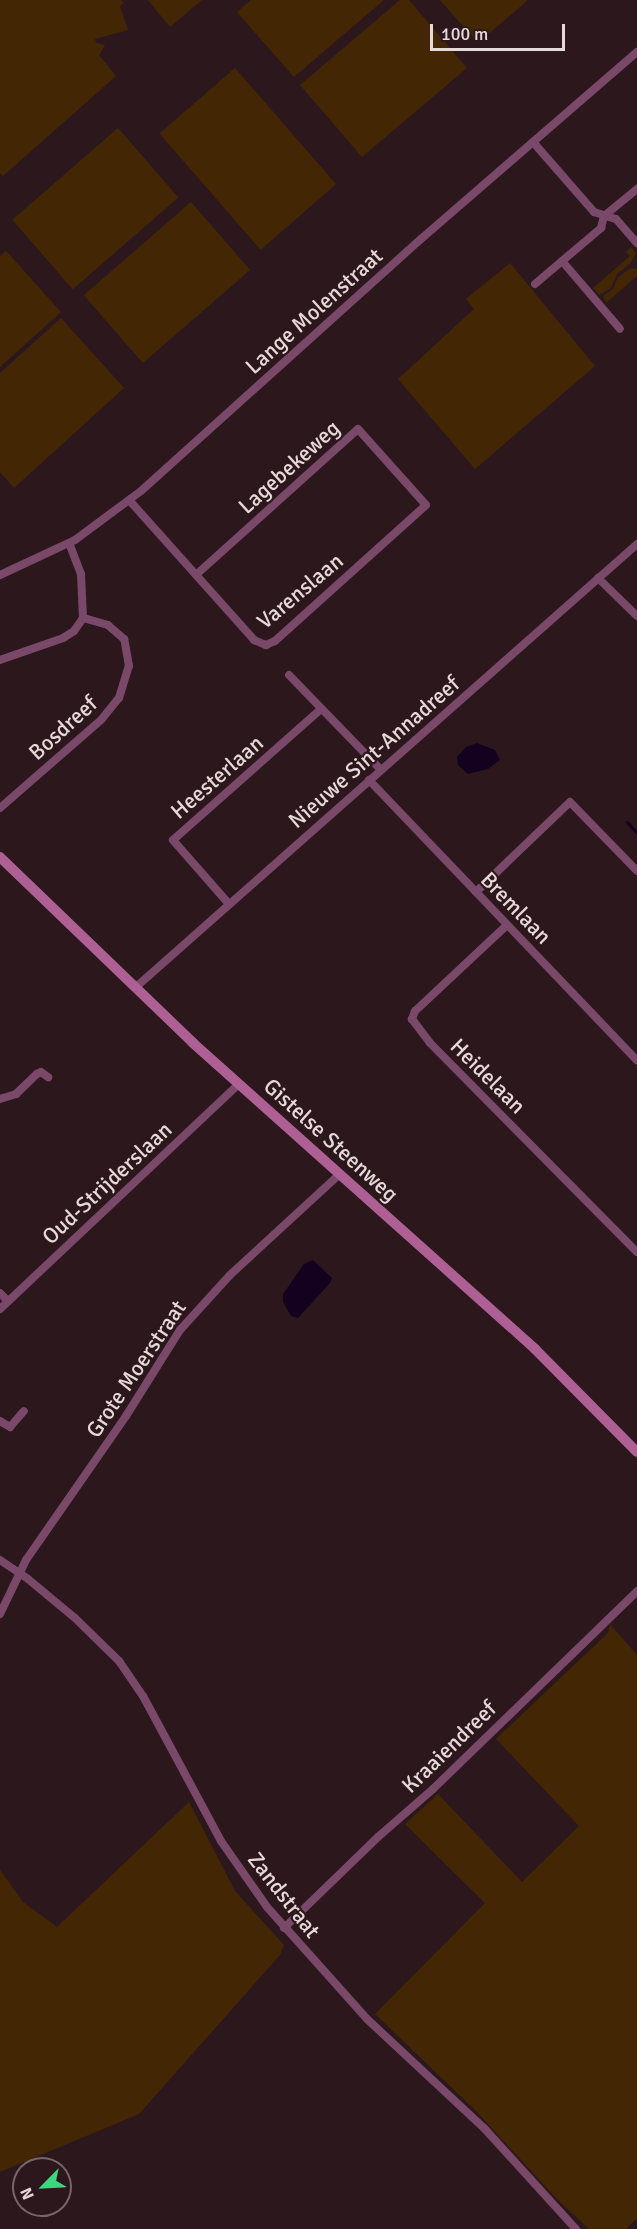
<!DOCTYPE html>
<html>
<head>
<meta charset="utf-8">
<style>
	body { margin:0 }
	#map { position:relative; width:637px; height:2229px; overflow:hidden; background:#2c181c; font-family:Signika,sans-serif }
	div>[style] { position:absolute }
	[style*='--x'] { left:calc(var(--x)*1px); top:calc(var(--y)*1px); width:calc(var(--w)*1px); rotate:calc(var(--a)*1deg) }
	.green>* { inset:0; background:#432705; transform-origin:0 0 }
	.water>* { inset:0; background:#14011f }
	.stream>* { height:3px; margin:-1.5px; padding:0 1.5px; transform-origin:1.5px; border-radius:1.5px; background:#14011f }
	.street>* { height:8px; margin:-4px; padding:0 4px; transform-origin:4px; border-radius:4px; background:#7a496a }
	.secondary>* { height:10px; margin:-5px; padding:0 5px; transform-origin:5px; border-radius:5px; background:#ae6095 }
	span { translate:-50% -50%; white-space:nowrap; text-align:center; line-height:1.15; -webkit-text-stroke:4.5px #2c181c; paint-order:stroke }
	.street-label { font-size:22px; color:#e7d9da }
	.north { position:absolute; left:12px; top:2157px; width:60px; height:60px; box-sizing:border-box; background:#2c181c; border:2px solid #776568; border-radius:50%; rotate:246deg; font-size:16px; font-weight:700; line-height:24px; text-align:center; color:#e7d9da }
	.north::after { content:''; display:block; margin:auto; width:21px; height:27px; background:#39d87f; clip-path:polygon(50% 0,100% 100%,50% 72%,0 100%) }
	.scale { position:absolute; left:430px; top:24px; width:135px; height:27px; box-sizing:border-box; border:3px solid #e7d9da; border-top:0; padding-left:8px; font-size:18px; line-height:21px; white-space:nowrap; color:#e7d9da; -webkit-text-stroke:4px #2c181c; paint-order:stroke }
</style>
</head>
<body>
<div id="map">
	<div class="green">
		<i style="clip-path:polygon(0 0,121px 0,124px 3px,120px 6px,128px 30px,95px 39px,96px 43px,105px 45px,99px 55px,116px 76px,3px 176px,0 173px)"></i>
		<i style="clip-path:polygon(148px 0,202px 0,170px 27px)"></i>
		<i style="clip-path:polygon(251px 0,384px 0,294px 77px,237px 12px)"></i>
		<i style="clip-path:polygon(400px 0,409px 0,467px 68px,362px 157px,300px 85px)"></i>
		<i style="clip-path:polygon(440px 0,528px 0,478px 43px)"></i>
		<i style="left:235px;top:68px;width:154px;height:100px;rotate:49deg"></i>
		<i style="left:118px;top:128px;width:92px;height:140px;rotate:49deg"></i>
		<i style="left:191px;top:202px;width:90px;height:142px;rotate:49deg"></i>
		<i style="clip-path:polygon(631px 247px,636px 253px,630px 264px,617px 274px,611px 288px,599px 295px,593px 288px,630px 256px,626px 252px)"></i>
		<i style="clip-path:polygon(6px 251px,61px 312px,0 367px,0 256px)"></i>
		<i style="clip-path:polygon(510px 263px,595px 366px,475px 469px,398px 379px,474px 309px,466px 299px)"></i>
		<i style="clip-path:polygon(631px 268px,637px 269px,637px 276px,606px 303px,603px 296px,613px 289px,618px 277px)"></i>
		<i style="clip-path:polygon(61px 318px,124px 388px,14px 488px,0 472px,0 373px)"></i>
		<i style="clip-path:polygon(610px 1624px,637px 1655px,637px 2218px,626px 2229px,589px 2229px,557px 2199px,476px 2111px,375px 2014px,485px 1903px,405px 1824px,438px 1794px,522px 1882px,579px 1826px,496px 1739px,608px 1633px)"></i>
		<i style="clip-path:polygon(189px 1802px,235px 1891px,284px 1945px,280px 1955px,139px 2114px,0 2172px,0 1870px,23px 1902px,57px 1927px)"></i>
	</div>
	<div class="water">
		<i style="clip-path:polygon(477px 743px,495px 750px,500px 760px,488px 769px,468px 774px,458px 765px,457px 757px,466px 747px)"></i>
		<i style="clip-path:polygon(313px 1260px,332px 1278px,330px 1283px,298px 1318px,291px 1316px,283px 1302px,283px 1294px,304px 1264px)"></i>
	</div>
	<div class="stream">
		<i style="--x:627;--y:822;--w:15;--a:48"></i>
	</div>
	<div class="street">
		<i style="--x:533;--y:142;--w:93;--a:48.9"></i>
		<i style="--x:594;--y:212;--w:23;--a:18"></i>
		<i style="--x:616;--y:219;--w:32;--a:49"></i>
		<i style="--x:562;--y:261;--w:89;--a:49.5"></i>
		<i style="--x:535;--y:284;--w:87;--a:-40.3"></i>
		<i style="--x:601;--y:228;--w:12;--a:-76"></i>
		<i style="--x:604;--y:216;--w:43;--a:-39.3"></i>
		<i style="--x:129;--y:500;--w:188;--a:48.2"></i>
		<i style="--x:254;--y:640;--w:13;--a:23"></i>
		<i style="--x:266;--y:645;--w:10;--a:-24"></i>
		<i style="--x:275;--y:641;--w:203;--a:-42"></i>
		<i style="--x:426;--y:505;--w:102;--a:-131.8"></i>
		<i style="--x:358;--y:429;--w:218;--a:138"></i>
		<i style="--x:0;--y:575;--w:83;--a:-25"></i>
		<i style="--x:75;--y:540;--w:82;--a:-36.6"></i>
		<i style="--x:141;--y:491;--w:377;--a:-42"></i>
		<i style="--x:421;--y:239;--w:286;--a:-40.9"></i>
		<i style="--x:598;--y:578;--w:54;--a:44.3"></i>
		<i style="--x:0;--y:660;--w:67;--a:-19.2"></i>
		<i style="--x:63;--y:638;--w:13;--a:-32"></i>
		<i style="--x:74;--y:631;--w:16;--a:-55"></i>
		<i style="--x:83;--y:618;--w:44;--a:-92.6"></i>
		<i style="--x:81;--y:574;--w:33;--a:-111"></i>
		<i style="--x:289;--y:675;--w:132;--a:45.9"></i>
		<i style="--x:369;--y:780;--w:388;--a:46.3"></i>
		<i style="--x:0;--y:808;--w:134;--a:-41.1"></i>
		<i style="--x:101;--y:720;--w:28;--a:-51"></i>
		<i style="--x:119;--y:698;--w:34;--a:-73"></i>
		<i style="--x:129;--y:666;--w:27;--a:-100"></i>
		<i style="--x:124;--y:639;--w:21;--a:-139"></i>
		<i style="--x:108;--y:625;--w:26;--a:-164"></i>
		<i style="--x:476;--y:892;--w:130;--a:-43.8"></i>
		<i style="--x:570;--y:802;--w:96;--a:45.8"></i>
		<i style="--x:229;--y:904;--w:85;--a:-131.2"></i>
		<i style="--x:173;--y:840;--w:198;--a:-41.5"></i>
		<i style="--x:507;--y:925;--w:126;--a:136.9"></i>
		<i style="--x:415;--y:1011;--w:9;--a:111"></i>
		<i style="--x:412;--y:1019;--w:30;--a:53"></i>
		<i style="--x:430;--y:1043;--w:294;--a:45.3"></i>
		<i style="--x:136;--y:987;--w:669;--a:-41.48"></i>
		<i style="--x:0;--y:1099;--w:17;--a:-17"></i>
		<i style="--x:16;--y:1094;--w:29;--a:-44"></i>
		<i style="--x:37;--y:1074;--w:4;--a:-27"></i>
		<i style="--x:41;--y:1072;--w:9;--a:36"></i>
		<i style="--x:0;--y:1293;--w:11;--a:45"></i>
		<i style="--x:0;--y:1309;--w:328;--a:-43.3"></i>
		<i style="--x:0;--y:1421;--w:12;--a:31"></i>
		<i style="--x:10;--y:1427;--w:21;--a:-49"></i>
		<i style="--x:0;--y:1560;--w:34;--a:34"></i>
		<i style="--x:28;--y:1579;--w:61;--a:39.7"></i>
		<i style="--x:75;--y:1618;--w:62;--a:44.3"></i>
		<i style="--x:119;--y:1661;--w:42;--a:55.6"></i>
		<i style="--x:143;--y:1696;--w:165;--a:61.7"></i>
		<i style="--x:221;--y:1841;--w:80;--a:55.1"></i>
		<i style="--x:267;--y:1907;--w:150;--a:48.2"></i>
		<i style="--x:367;--y:2019;--w:160;--a:43"></i>
		<i style="--x:484;--y:2128;--w:137;--a:47.7"></i>
		<i style="--x:0;--y:1614;--w:60;--a:-64.3"></i>
		<i style="--x:26;--y:1560;--w:175;--a:-55.2"></i>
		<i style="--x:126;--y:1416;--w:102;--a:-57.9"></i>
		<i style="--x:180;--y:1330;--w:74;--a:-47.7"></i>
		<i style="--x:230;--y:1275;--w:149;--a:-42.6"></i>
		<i style="--x:284;--y:1928;--w:131;--a:-44.1"></i>
		<i style="--x:378;--y:1837;--w:73;--a:-41.1"></i>
		<i style="--x:433;--y:1789;--w:284;--a:-44.1"></i>
	</div>
	<div class="secondary">
		<i style="--x:0;--y:857;--w:268;--a:43.9"></i>
		<i style="--x:193;--y:1043;--w:459;--a:41.8"></i>
		<i style="--x:535;--y:1349;--w:145;--a:45.3"></i>
	</div>
	<div class="street-label">
		<span style="left:314px;top:311px;rotate:-42deg">Lange Molenstraat</span>
		<span style="left:289px;top:467px;rotate:-42deg">Lagebekeweg</span>
		<span style="left:300px;top:591px;rotate:-40deg">Varenslaan</span>
		<span style="left:63px;top:728px;rotate:-42deg">Bosdreef</span>
		<span style="left:374px;top:752px;rotate:-41deg">Nieuwe Sint-Annadreef</span>
		<span style="left:217px;top:777px;rotate:-41deg">Heesterlaan</span>
		<span style="left:516px;top:908px;rotate:46deg">Bremlaan</span>
		<span style="left:488px;top:1076px;rotate:45deg">Heidelaan</span>
		<span style="left:331px;top:1140px;rotate:42deg">Gistelse Steenweg</span>
		<span style="left:107px;top:1183px;rotate:-43deg">Oud-Strijderslaan</span>
		<span style="left:136px;top:1369px;rotate:-56deg">Grote Moerstraat</span>
		<span style="left:449px;top:1747px;rotate:-44deg">Kraaiendreef</span>
		<span style="left:284px;top:1895px;rotate:52deg">Zandstraat</span>
	</div>
	<div class="north">N</div>
	<div class="scale">100 m</div>
</div>
</body>
</html>
